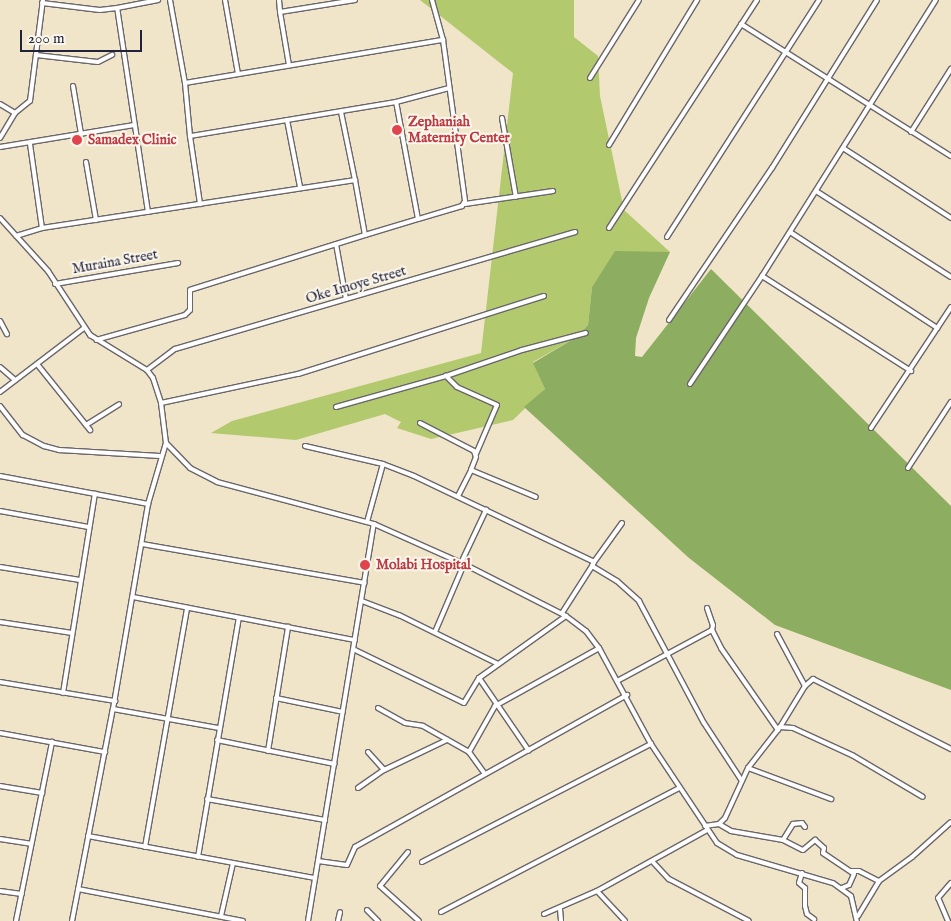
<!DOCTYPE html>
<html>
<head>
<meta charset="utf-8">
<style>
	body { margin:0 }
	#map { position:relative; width:951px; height:921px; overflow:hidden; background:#f0e5c8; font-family:"IM FELL English",serif }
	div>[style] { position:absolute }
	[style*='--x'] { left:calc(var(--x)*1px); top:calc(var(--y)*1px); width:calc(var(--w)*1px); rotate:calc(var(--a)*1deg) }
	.green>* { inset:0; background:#b2c96e }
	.forest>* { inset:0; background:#8dad61 }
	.roads { filter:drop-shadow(1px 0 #6a666c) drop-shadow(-1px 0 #6a666c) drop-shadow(0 1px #6a666c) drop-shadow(0 -1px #6a666c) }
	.street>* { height:4px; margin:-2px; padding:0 2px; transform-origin:2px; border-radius:2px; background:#fff }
	.dots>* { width:14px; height:14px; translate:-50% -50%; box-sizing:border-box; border:2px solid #fbf7ec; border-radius:50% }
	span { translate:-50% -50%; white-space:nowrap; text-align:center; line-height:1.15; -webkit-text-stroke:4px #fbf7ec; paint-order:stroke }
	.health-label { font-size:14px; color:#be3a42; font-weight:700 }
	.left { translate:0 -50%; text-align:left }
	.street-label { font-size:14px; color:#22223b }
	.scale { position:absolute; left:20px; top:30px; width:122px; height:22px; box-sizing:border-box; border:2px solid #22223b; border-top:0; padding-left:6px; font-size:15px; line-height:18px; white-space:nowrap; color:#22223b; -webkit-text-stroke:4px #fbf7ec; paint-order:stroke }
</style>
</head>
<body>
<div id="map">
	<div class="green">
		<i style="clip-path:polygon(420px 0,574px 0,574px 37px,598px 56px,600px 96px,624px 210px,670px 252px,615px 252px,592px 287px,588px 325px,575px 338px,533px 362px,545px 389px,513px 420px,431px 439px,397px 428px,401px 422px,385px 414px,296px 440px,211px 433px,232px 421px,481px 353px,513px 73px)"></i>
	</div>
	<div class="forest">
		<i style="clip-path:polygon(615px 251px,670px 252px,649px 298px,636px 338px,635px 356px,642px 357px,711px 269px,951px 506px,951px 690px,775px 625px,689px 558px,524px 407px,545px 389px,533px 363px,575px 338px,588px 325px,592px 287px)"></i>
	</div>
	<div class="roads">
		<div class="street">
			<i style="--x:170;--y:0;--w:84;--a:79.8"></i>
			<i style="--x:225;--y:0;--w:75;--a:80"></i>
			<i style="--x:279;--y:0;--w:12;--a:85"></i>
			<i style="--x:280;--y:12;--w:76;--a:-9.1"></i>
			<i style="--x:432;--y:0;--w:41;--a:74.6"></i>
			<i style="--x:42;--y:3;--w:58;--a:6.9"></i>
			<i style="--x:100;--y:10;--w:17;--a:-7"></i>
			<i style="--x:280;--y:12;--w:54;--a:80.4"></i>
			<i style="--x:741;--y:24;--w:248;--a:32.2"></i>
			<i style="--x:443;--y:40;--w:162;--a:82.2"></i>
			<i style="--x:465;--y:201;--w:6;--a:121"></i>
			<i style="--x:462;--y:206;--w:46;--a:163.5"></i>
			<i style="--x:418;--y:219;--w:119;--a:-100.6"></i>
			<i style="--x:396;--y:102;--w:209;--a:170.6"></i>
			<i style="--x:190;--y:136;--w:53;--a:-95.4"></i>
			<i style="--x:185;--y:83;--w:262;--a:-9.5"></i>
			<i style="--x:36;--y:55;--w:62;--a:6.4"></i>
			<i style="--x:98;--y:62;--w:16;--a:-27"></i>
			<i style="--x:590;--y:78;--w:92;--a:-57.9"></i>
			<i style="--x:73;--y:86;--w:49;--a:80.5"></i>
			<i style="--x:396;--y:102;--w:55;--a:-14.8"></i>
			<i style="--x:0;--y:104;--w:17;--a:31"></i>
			<i style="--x:341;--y:112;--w:69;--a:78.4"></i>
			<i style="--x:15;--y:113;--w:19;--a:-39"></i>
			<i style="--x:30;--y:101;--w:102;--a:-82.7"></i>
			<i style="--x:502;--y:118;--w:80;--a:80"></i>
			<i style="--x:287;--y:120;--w:68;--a:79"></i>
			<i style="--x:911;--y:132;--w:75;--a:-57.6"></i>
			<i style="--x:190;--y:136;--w:69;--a:81.6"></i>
			<i style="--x:0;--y:138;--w:29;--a:-59"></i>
			<i style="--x:30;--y:144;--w:85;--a:81.9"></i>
			<i style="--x:609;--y:145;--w:170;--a:-58.7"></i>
			<i style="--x:0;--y:147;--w:136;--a:-9.3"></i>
			<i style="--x:843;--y:148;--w:129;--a:32.9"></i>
			<i style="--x:86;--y:162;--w:59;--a:80.2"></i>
			<i style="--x:816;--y:191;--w:160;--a:32.5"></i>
			<i style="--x:465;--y:204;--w:89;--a:-8.4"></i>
			<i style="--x:148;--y:212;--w:206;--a:-98.6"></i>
			<i style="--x:117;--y:8;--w:42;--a:-11"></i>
			<i style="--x:0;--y:218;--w:72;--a:47.8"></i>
			<i style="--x:48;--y:271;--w:77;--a:56.7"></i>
			<i style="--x:90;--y:335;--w:67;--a:31.6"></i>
			<i style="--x:147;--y:370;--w:10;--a:53"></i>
			<i style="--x:153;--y:378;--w:26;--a:72"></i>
			<i style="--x:161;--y:403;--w:40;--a:82.9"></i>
			<i style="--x:166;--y:443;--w:35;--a:46"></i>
			<i style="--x:190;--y:468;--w:30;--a:27"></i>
			<i style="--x:217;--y:482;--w:163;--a:15"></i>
			<i style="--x:374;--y:524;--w:98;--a:24"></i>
			<i style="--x:464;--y:564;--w:114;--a:27"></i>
			<i style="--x:566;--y:616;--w:25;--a:37"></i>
			<i style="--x:586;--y:631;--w:21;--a:53"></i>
			<i style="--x:599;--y:648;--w:109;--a:61.6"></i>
			<i style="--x:651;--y:744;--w:119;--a:56.3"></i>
			<i style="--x:717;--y:843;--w:23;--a:31"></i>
			<i style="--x:737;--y:855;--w:100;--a:16.3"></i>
			<i style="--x:833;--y:883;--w:22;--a:36"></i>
			<i style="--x:851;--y:896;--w:26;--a:77"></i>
			<i style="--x:609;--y:228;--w:272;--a:-57"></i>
			<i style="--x:790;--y:232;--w:176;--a:33.1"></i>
			<i style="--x:365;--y:235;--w:55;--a:-16.8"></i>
			<i style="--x:16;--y:236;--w:27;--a:-17"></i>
			<i style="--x:42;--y:228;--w:317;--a:-8.7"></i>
			<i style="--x:355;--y:180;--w:56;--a:79.7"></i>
			<i style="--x:365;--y:235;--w:183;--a:162.6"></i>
			<i style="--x:190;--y:290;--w:20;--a:90"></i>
			<i style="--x:190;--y:310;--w:7;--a:135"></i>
			<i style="--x:185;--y:315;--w:92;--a:164.3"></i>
			<i style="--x:667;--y:237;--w:282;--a:-57.3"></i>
			<i style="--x:336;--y:244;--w:56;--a:79.7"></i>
			<i style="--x:762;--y:276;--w:177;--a:32.5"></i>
			<i style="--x:55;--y:284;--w:125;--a:-9.7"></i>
			<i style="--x:669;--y:320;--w:184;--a:-55.9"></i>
			<i style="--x:772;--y:168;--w:198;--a:-58"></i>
			<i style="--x:0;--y:321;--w:15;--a:62"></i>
			<i style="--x:37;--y:364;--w:85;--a:51.2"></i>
			<i style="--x:0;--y:367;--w:20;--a:41"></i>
			<i style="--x:147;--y:370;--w:35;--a:-37"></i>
			<i style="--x:175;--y:349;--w:417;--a:-16.3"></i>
			<i style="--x:690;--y:384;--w:130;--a:-56.3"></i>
			<i style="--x:762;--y:276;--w:326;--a:-57.8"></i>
			<i style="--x:0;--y:392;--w:106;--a:-37.3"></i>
			<i style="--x:161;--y:403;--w:140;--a:-12"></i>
			<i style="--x:298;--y:374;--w:258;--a:-17.6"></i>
			<i style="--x:0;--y:406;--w:37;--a:52"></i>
			<i style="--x:23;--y:435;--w:24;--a:28"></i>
			<i style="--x:44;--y:446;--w:16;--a:15"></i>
			<i style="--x:59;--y:450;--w:101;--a:3.4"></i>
			<i style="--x:336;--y:407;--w:114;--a:-15.7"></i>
			<i style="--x:420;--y:423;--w:61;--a:27.4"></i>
			<i style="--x:474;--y:451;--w:6;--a:72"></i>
			<i style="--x:476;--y:457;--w:14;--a:111"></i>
			<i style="--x:86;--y:425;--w:39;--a:-32"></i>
			<i style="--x:871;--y:428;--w:145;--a:-56.5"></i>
			<i style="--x:305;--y:446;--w:80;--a:13"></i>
			<i style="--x:383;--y:464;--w:33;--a:21"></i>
			<i style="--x:414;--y:476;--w:199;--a:25.5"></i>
			<i style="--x:594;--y:562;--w:4;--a:117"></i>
			<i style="--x:592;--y:566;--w:29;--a:31"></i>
			<i style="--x:617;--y:581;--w:30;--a:42"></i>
			<i style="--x:639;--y:601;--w:138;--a:62"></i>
			<i style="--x:704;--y:723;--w:69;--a:56.8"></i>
			<i style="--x:476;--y:454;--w:53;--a:-66.8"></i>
			<i style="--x:497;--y:405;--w:44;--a:-155.8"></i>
			<i style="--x:457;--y:387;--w:16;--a:-135"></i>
			<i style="--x:446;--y:376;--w:80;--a:-18.9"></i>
			<i style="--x:522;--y:350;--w:66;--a:-14.9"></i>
			<i style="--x:908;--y:468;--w:79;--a:-56.9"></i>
			<i style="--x:0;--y:476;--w:151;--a:10.7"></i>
			<i style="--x:458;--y:496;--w:29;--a:-63"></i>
			<i style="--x:471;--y:470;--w:70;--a:22.6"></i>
			<i style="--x:0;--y:511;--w:90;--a:10.2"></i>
			<i style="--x:367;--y:522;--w:60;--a:-74.6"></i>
			<i style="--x:142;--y:544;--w:226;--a:9.9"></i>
			<i style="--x:594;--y:562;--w:48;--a:-54.3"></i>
			<i style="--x:461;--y:563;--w:59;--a:-64.7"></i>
			<i style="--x:0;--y:567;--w:81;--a:9.2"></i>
			<i style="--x:133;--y:597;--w:226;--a:11"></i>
			<i style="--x:362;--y:601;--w:40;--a:21"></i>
			<i style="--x:399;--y:615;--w:110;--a:26.3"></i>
			<i style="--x:707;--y:608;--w:18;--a:71"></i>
			<i style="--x:713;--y:625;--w:5;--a:101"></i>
			<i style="--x:712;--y:630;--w:20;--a:63"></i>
			<i style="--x:721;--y:648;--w:100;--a:55.2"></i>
			<i style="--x:562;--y:613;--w:56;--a:-57.4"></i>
			<i style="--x:0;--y:622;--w:73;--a:8.7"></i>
			<i style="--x:435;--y:632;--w:74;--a:-66.9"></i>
			<i style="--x:777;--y:634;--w:59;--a:61.7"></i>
			<i style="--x:355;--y:650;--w:121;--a:25.9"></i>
			<i style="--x:464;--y:703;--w:29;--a:-59"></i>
			<i style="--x:479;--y:678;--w:107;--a:-35.5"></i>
			<i style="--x:479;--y:678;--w:88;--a:55.6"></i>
			<i style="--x:619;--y:680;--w:106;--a:-28.3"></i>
			<i style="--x:0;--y:682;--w:117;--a:9.4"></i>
			<i style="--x:63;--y:693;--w:202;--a:-80.9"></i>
			<i style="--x:276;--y:698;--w:68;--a:11.8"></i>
			<i style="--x:378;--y:708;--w:31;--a:29"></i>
			<i style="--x:405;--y:723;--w:18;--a:9"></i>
			<i style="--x:423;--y:726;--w:53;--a:29.5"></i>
			<i style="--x:469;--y:752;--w:27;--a:54"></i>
			<i style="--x:113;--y:709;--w:108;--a:10.2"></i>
			<i style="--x:780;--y:727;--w:13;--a:4"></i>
			<i style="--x:793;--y:728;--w:65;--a:24.6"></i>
			<i style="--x:852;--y:755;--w:82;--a:30.6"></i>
			<i style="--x:0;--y:733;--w:107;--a:10.3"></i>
			<i style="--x:217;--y:740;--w:120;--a:11.5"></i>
			<i style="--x:268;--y:751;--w:126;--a:-80.8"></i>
			<i style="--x:368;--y:752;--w:24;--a:48"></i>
			<i style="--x:469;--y:752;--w:53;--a:-60.5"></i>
			<i style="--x:495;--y:706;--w:119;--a:-29.1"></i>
			<i style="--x:748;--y:768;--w:89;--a:20.5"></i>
			<i style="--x:0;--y:786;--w:43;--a:9.5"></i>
			<i style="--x:358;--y:788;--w:32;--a:-35"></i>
			<i style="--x:384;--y:770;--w:70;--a:-25.5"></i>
			<i style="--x:207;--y:799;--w:120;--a:10.1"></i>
			<i style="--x:719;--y:824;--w:14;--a:30"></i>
			<i style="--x:731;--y:831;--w:53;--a:9.8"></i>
			<i style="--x:783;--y:840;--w:22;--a:27"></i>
			<i style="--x:803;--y:850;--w:16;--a:-40"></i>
			<i style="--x:815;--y:840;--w:12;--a:42"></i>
			<i style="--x:824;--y:848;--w:5;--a:101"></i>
			<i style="--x:823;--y:853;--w:37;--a:34"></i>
			<i style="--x:854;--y:874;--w:12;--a:114"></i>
			<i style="--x:849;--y:885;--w:8;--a:157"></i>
			<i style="--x:705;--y:826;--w:14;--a:-8"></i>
			<i style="--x:719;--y:824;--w:8;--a:-45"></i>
			<i style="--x:725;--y:818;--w:55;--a:-65.3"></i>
			<i style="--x:748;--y:768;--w:52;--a:-52"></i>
			<i style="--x:780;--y:727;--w:48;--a:-58.6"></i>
			<i style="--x:805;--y:686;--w:11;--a:-41"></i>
			<i style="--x:813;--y:679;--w:155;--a:26.9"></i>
			<i style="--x:88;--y:836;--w:231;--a:10.5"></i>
			<i style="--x:0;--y:839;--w:31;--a:9"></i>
			<i style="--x:783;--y:840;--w:19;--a:-58"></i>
			<i style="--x:793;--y:824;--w:9;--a:-6"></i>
			<i style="--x:802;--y:823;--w:5;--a:53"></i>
			<i style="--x:145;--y:847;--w:243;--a:-80"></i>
			<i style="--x:408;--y:852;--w:44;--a:129.5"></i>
			<i style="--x:380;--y:886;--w:52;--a:41.9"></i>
			<i style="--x:198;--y:857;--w:242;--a:-80.3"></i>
			<i style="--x:318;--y:861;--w:29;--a:8"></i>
			<i style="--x:347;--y:865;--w:20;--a:-66"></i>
			<i style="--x:355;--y:847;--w:312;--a:-29.2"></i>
			<i style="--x:652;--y:861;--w:25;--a:47"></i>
			<i style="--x:669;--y:879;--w:90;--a:27.7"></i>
			<i style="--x:422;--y:862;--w:258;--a:-27.3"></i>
			<i style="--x:851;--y:871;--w:8;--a:0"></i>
			<i style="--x:859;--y:871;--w:22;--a:27"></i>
			<i style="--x:802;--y:873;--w:10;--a:107"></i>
			<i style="--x:799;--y:883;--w:8;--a:40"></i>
			<i style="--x:805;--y:888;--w:18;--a:90"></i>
			<i style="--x:805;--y:906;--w:8;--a:76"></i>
			<i style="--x:807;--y:914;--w:9;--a:36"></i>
			<i style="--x:78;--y:889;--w:168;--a:11"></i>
			<i style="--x:0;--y:891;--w:22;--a:8"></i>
			<i style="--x:597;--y:891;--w:41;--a:47"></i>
			<i style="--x:560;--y:909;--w:12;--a:85"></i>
			<i style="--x:367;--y:910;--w:16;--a:45"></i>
			<i style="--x:441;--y:912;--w:268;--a:-27.5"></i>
			<i style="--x:544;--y:914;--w:58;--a:-23.5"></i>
			<i style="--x:597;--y:891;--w:126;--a:-29"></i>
			<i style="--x:221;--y:916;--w:54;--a:-77.2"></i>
			<i style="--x:858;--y:916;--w:41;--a:-59"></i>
			<i style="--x:879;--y:881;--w:41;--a:-36"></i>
			<i style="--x:912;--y:857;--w:52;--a:-41.9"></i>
			<i style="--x:16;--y:921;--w:183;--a:-78.6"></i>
			<i style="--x:72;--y:921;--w:216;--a:-79.1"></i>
			<i style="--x:113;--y:709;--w:208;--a:-80.3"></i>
			<i style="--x:148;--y:504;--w:64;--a:-73.6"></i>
			<i style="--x:308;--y:921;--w:402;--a:-80.6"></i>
			<i style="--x:338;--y:921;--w:9;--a:-77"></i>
			<i style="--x:948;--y:921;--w:25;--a:-113"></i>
			<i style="--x:938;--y:898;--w:20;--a:-49"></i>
		</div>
	</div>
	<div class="dots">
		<i style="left:397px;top:130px;background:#e0444e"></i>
		<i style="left:77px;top:140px;background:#e0444e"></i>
		<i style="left:365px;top:565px;background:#e0444e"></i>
	</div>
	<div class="health-label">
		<span class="left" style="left:408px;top:130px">Zephaniah<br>Maternity Center</span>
		<span class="left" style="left:88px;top:140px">Samadex Clinic</span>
		<span class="left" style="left:376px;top:565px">Molabi Hospital</span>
	</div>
	<div class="street-label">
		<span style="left:115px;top:262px;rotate:-10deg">Muraina Street</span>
		<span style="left:356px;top:285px;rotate:-16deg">Oke Imoye Street</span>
	</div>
	<div class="scale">200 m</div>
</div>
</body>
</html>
